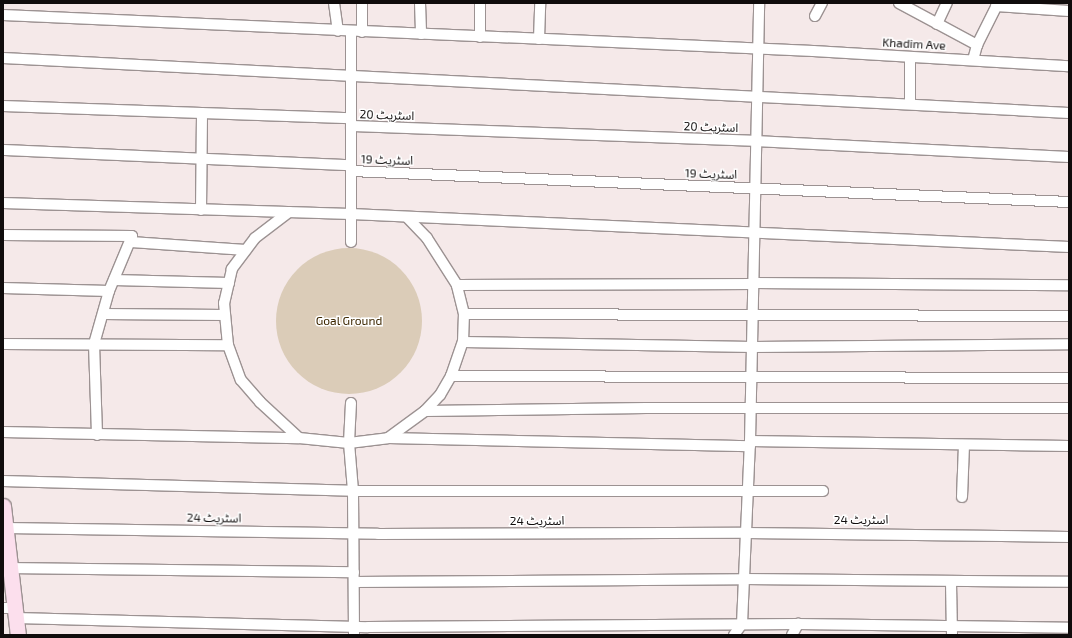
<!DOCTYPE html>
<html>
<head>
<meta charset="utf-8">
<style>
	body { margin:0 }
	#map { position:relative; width:1072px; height:638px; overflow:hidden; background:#f5e9e9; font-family:"Exo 2","Noto Sans Arabic",sans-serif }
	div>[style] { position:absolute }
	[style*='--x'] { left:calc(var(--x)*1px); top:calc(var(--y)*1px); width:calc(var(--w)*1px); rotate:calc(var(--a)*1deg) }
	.green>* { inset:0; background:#dbccb8 }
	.round { border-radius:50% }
	.roads { filter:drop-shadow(1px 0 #9c9292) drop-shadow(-1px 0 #9c9292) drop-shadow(0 1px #9c9292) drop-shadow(0 -1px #9c9292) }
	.street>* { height:10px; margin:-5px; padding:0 5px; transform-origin:5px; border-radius:5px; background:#fff }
	.secondary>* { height:15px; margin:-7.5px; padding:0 7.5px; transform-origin:7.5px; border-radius:7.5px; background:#fcdfed }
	span { translate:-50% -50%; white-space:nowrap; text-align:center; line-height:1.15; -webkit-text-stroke:3px #fff; paint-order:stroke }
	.street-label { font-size:12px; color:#100c0c }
	.park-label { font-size:12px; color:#3d2700 }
	.frame { position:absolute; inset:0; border:4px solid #100c0c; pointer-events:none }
</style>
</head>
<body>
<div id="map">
	<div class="green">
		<i class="round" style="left:276px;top:248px;width:146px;height:146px"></i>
	</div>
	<div class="roads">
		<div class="street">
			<i style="--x:334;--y:3;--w:28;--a:82"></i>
			<i style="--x:420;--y:3;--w:31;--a:88"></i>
			<i style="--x:480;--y:3;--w:34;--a:90"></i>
			<i style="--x:899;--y:3;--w:89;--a:28.3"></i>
			<i style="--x:996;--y:6;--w:73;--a:3.9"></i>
			<i style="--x:3;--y:15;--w:811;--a:2.54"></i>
			<i style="--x:813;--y:51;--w:256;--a:3.4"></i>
			<i style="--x:815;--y:16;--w:15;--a:-62"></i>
			<i style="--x:937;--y:24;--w:23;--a:-65"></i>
			<i style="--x:362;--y:32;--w:29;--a:-90"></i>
			<i style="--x:539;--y:39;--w:36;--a:-88"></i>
			<i style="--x:3;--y:58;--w:1067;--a:2.95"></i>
			<i style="--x:973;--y:60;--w:16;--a:-75"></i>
			<i style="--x:977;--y:45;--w:47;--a:-63.4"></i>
			<i style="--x:910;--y:104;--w:47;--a:-90"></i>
			<i style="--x:3;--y:106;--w:348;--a:2"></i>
			<i style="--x:351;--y:126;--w:404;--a:2.1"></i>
			<i style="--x:755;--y:141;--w:314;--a:2.9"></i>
			<i style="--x:3;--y:150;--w:348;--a:2.5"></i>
			<i style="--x:351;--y:171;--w:719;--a:2.47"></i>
			<i style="--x:3;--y:203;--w:348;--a:1.8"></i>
			<i style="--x:351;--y:214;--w:719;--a:2.63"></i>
			<i style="--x:201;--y:210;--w:97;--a:-89.4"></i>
			<i style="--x:289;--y:212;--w:43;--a:142.6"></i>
			<i style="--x:255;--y:238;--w:39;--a:127"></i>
			<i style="--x:232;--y:269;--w:35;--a:103"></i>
			<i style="--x:224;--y:303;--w:42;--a:84.6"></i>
			<i style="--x:228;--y:345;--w:37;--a:70"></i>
			<i style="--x:241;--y:380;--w:29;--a:49"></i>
			<i style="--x:260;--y:402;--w:53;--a:42.7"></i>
			<i style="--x:299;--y:438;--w:50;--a:5.7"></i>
			<i style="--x:349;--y:443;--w:39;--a:-7"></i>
			<i style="--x:388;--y:438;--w:46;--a:-36.1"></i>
			<i style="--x:425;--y:411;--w:22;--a:-47"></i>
			<i style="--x:440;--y:395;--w:22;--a:-60"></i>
			<i style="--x:451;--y:376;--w:36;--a:-71"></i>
			<i style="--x:463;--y:342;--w:28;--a:-88"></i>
			<i style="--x:464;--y:314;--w:30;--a:-104"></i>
			<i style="--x:457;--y:285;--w:56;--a:-122.6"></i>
			<i style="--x:427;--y:238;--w:29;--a:-134"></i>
			<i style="--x:3;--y:235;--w:129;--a:0.4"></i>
			<i style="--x:132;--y:236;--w:60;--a:112.7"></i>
			<i style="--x:109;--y:291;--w:55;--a:105.8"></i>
			<i style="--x:94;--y:344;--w:91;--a:88.1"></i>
			<i style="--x:131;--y:242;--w:115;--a:4"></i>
			<i style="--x:351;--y:242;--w:211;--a:-90"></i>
			<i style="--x:114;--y:280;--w:115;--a:1.5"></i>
			<i style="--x:755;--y:283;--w:314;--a:0.4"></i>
			<i style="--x:457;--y:285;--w:298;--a:-0.2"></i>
			<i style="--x:3;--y:288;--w:106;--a:1.6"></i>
			<i style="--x:103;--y:314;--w:122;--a:0.5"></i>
			<i style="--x:464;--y:314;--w:605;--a:0.19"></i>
			<i style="--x:463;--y:342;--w:290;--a:1"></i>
			<i style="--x:753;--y:347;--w:316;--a:-0.5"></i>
			<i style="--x:3;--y:344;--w:225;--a:0.3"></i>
			<i style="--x:451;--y:376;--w:618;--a:0.19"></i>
			<i style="--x:351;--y:403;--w:40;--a:92.9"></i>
			<i style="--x:349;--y:443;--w:48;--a:85.2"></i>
			<i style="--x:353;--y:491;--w:144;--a:89.6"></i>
			<i style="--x:425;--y:411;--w:221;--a:-0.8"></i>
			<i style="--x:646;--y:408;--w:423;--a:0"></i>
			<i style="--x:3;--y:432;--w:296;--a:1.2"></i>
			<i style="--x:388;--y:438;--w:362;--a:1.3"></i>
			<i style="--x:750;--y:441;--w:319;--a:0.9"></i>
			<i style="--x:3;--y:481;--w:350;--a:1.6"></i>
			<i style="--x:353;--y:491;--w:470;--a:0"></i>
			<i style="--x:962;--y:497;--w:52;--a:-87.8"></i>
			<i style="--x:6;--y:528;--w:372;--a:0.9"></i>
			<i style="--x:378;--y:534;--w:368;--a:-0.2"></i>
			<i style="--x:746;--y:533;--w:323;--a:0.7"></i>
			<i style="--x:6;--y:568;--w:348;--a:0.7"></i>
			<i style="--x:354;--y:582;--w:390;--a:-0.4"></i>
			<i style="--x:744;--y:579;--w:325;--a:0.5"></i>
			<i style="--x:951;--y:583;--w:52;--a:88.9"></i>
			<i style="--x:3;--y:608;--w:12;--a:0"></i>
			<i style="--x:16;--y:618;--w:352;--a:1.5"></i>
			<i style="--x:368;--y:627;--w:430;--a:-0.4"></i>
			<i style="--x:798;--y:624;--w:271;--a:0.8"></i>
			<i style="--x:734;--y:635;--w:14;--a:-54"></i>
			<i style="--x:742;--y:624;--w:183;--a:-87.5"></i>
			<i style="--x:750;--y:441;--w:438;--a:-88.8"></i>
			<i style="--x:792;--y:635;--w:13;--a:-61"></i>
		</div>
		<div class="secondary">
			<i style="--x:3;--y:506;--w:130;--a:83.4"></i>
		</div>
	</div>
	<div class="street-label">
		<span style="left:914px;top:44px;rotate:3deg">Khadim Ave</span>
		<span style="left:387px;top:115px;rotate:2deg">اسٹریٹ 20</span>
		<span style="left:711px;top:127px;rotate:2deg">اسٹریٹ 20</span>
		<span style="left:387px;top:160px;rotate:2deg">اسٹریٹ 19</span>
		<span style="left:711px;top:174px;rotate:2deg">اسٹریٹ 19</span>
		<span style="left:214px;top:518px;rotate:1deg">اسٹریٹ 24</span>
		<span style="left:861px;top:520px">اسٹریٹ 24</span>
		<span style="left:537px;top:521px">اسٹریٹ 24</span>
	</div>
	<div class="park-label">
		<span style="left:349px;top:321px">Goal Ground</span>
	</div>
	<div class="frame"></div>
</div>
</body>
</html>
